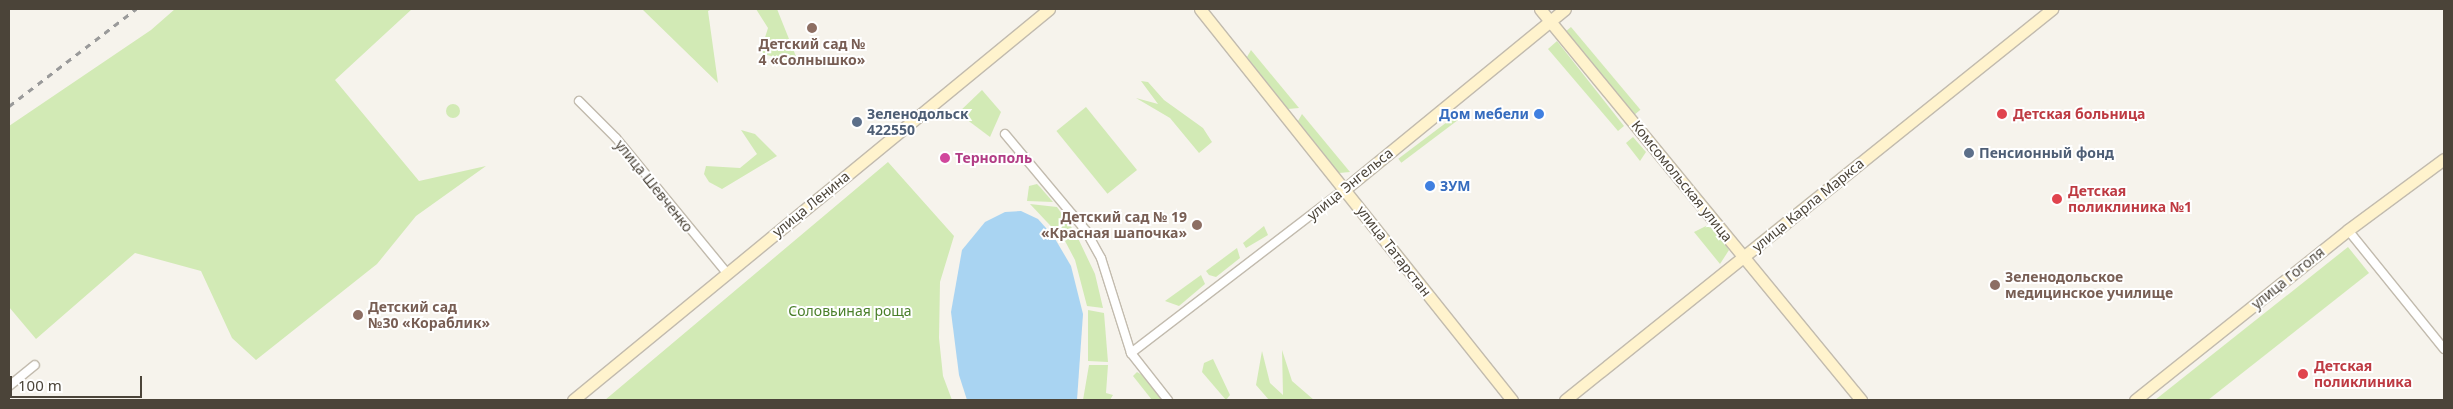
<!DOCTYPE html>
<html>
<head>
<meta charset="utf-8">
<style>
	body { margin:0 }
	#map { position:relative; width:2453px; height:409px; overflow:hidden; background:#f6f3ec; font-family:"Noto Sans",sans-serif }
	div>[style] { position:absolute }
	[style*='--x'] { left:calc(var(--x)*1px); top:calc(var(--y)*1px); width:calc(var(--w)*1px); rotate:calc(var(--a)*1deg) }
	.green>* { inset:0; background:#d2eab5; transform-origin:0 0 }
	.round { border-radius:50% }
	.water>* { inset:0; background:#a9d4f2 }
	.roads { filter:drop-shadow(1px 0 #c2bbae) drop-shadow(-1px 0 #c2bbae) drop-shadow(0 1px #c2bbae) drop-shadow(0 -1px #c2bbae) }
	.street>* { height:8px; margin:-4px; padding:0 4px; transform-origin:4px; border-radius:4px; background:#fff }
	.secondary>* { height:11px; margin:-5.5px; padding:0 5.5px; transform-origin:5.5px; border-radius:5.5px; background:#fff3cd }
	.rail>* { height:2.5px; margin-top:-1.25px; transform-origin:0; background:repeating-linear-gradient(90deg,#9a9a9a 0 6px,transparent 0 12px) }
	.dots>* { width:14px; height:14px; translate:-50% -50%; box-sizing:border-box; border:2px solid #fff; border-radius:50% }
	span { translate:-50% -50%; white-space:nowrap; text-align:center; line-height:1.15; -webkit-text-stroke:4px #fff; paint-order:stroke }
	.education-label { font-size:14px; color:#785e54; font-weight:700 }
	.right { translate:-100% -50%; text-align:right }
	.left { translate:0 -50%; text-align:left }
	.service-label { font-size:14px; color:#4e5e75; font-weight:700 }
	.shop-label { font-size:14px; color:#366cbe; font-weight:700 }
	.health-label { font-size:14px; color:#be3a42; font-weight:700 }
	.hotel-label { font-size:14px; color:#b23c85; font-weight:700 }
	.street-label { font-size:14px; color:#4b4439 }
	.park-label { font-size:14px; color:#4a7f2a }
	.frame { position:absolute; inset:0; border:10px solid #4b4439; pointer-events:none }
	.scale { position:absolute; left:10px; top:376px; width:132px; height:22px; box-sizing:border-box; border:2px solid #4b4439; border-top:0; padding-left:6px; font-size:15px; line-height:18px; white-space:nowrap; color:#4b4439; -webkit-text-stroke:4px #fff; paint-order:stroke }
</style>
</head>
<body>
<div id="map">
	<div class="green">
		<i style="clip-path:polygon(175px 9px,412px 9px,335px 80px,419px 181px,486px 166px,416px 216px,377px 264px,256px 360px,232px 338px,201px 271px,135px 253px,36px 339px,9px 307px,9px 126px,151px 30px)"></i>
		<i style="clip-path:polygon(642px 9px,712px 9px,708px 11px,718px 83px)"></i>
		<i style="clip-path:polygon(756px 9px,777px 9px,799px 64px,760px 53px,768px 28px)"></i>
		<i style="left:1571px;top:27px;width:108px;height:9px;rotate:50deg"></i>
		<i style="clip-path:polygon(1557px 41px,1624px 126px,1618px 131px,1548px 49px)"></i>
		<i style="clip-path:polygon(1251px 50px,1299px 108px,1288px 109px,1247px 57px)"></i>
		<i style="clip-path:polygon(1141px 81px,1148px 82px,1164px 100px,1203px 128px,1212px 142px,1199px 153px,1170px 118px,1136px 98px,1158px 104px)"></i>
		<i style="clip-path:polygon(982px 90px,1001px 112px,990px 137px,958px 113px)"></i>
		<i class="round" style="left:446px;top:104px;width:14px;height:14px"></i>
		<i style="left:1086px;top:107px;width:81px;height:38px;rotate:51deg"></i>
		<i style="clip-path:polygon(1302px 114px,1350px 172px,1339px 173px,1298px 121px)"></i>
		<i style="left:1455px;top:116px;width:5px;height:71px;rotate:53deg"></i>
		<i style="clip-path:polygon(741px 130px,755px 134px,777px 156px,722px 189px,709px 182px,704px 174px,706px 166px,740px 168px,757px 154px)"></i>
		<i style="clip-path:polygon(1633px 137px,1646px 152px,1640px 161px,1626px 143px)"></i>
		<i style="clip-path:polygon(888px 162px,954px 236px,940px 282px,939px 338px,943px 376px,952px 400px,605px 400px)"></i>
		<i style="clip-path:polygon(1037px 184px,1040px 187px,1053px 202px,1027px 201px,1029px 186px)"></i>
		<i style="clip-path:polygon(1030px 204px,1057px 207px,1074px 231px,1063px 239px)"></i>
		<i style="clip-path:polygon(1264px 226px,1268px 235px,1246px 248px,1243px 243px)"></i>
		<i style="clip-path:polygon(1706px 226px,1714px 229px,1729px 250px,1720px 264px,1694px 232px)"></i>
		<i style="clip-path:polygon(1076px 234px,1095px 274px,1103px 308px,1087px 306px,1075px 260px,1065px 241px)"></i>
		<i style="clip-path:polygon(2348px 247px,2369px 273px,2208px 400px,2155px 400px)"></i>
		<i style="clip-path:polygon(1237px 248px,1240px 258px,1216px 277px,1209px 275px,1206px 271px)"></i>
		<i style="clip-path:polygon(1201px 275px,1205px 284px,1179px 306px,1165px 301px)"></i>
		<i style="clip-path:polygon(1088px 310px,1104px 313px,1108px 362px,1088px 361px)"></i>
		<i style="clip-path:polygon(1282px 350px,1292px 381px,1314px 400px,1269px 400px,1256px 385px,1262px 351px,1270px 383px,1283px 395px)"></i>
		<i style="clip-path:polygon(1213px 359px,1230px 395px,1226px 400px,1202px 372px,1204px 363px)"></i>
		<i style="clip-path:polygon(1089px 365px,1108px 365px,1106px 393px,1113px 395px,1110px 400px,1083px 400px)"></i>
		<i style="clip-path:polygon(1137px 372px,1144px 376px,1162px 400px,1152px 400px,1133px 376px)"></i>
	</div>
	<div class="water">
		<i style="clip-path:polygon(1021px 211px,1038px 219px,1054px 237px,1071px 266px,1083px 314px,1077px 400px,967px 400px,959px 375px,951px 312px,962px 250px,985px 222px,1005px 212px)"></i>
	</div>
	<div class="roads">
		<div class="street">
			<i style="--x:579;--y:101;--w:52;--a:45"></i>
			<i style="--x:616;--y:138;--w:175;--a:50.6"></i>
			<i style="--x:1005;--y:134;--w:126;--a:50.1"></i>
			<i style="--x:1086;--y:231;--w:31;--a:61"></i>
			<i style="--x:1101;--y:258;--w:100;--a:72.5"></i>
			<i style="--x:1131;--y:353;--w:60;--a:51.8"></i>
			<i style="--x:2348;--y:230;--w:153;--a:51.1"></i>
			<i style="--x:1131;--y:353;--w:270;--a:-37.5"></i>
			<i style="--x:9;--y:386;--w:33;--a:-39"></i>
		</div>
		<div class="secondary">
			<i style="--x:1200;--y:9;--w:500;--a:51.41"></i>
			<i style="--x:1540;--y:9;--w:506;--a:50.61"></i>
			<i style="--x:1345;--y:189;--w:284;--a:-39.3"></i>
			<i style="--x:573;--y:400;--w:616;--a:-39.4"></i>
			<i style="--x:1565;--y:400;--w:625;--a:-38.76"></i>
			<i style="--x:2135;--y:400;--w:273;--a:-38.6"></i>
			<i style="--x:2348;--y:230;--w:119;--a:-36.5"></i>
		</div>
	</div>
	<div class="rail">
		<i style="--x:9;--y:106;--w:160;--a:-37.4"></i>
	</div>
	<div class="dots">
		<i style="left:812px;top:28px;background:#8d6e63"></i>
		<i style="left:1539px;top:114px;background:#3f7fe0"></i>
		<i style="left:2002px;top:114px;background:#e0444e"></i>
		<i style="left:857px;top:122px;background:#5c6f8a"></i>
		<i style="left:1969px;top:153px;background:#5c6f8a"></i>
		<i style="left:945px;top:158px;background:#d1479c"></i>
		<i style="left:1430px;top:186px;background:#3f7fe0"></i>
		<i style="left:2057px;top:199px;background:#e0444e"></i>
		<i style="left:1197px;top:225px;background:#8d6e63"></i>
		<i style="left:1995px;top:285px;background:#8d6e63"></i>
		<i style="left:358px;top:315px;background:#8d6e63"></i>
		<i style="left:2303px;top:374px;background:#e0444e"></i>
	</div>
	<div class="education-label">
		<span style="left:812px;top:52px">Детский сад №<br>4 «Солнышко»</span>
		<span class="right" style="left:1187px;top:225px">Детский сад № 19<br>«Красная шапочка»</span>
		<span class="left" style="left:2005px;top:285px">Зеленодольское<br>медицинское училище</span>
		<span class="left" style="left:368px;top:315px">Детский сад<br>№30 «Кораблик»</span>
	</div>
	<div class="service-label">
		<span class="left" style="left:867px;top:122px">Зеленодольск<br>422550</span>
		<span class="left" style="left:1979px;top:153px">Пенсионный фонд</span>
	</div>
	<div class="shop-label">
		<span class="right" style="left:1529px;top:114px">Дом мебели</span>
		<span class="left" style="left:1440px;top:186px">ЗУМ</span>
	</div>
	<div class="health-label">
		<span class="left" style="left:2013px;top:114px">Детская больница</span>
		<span class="left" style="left:2068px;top:199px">Детская<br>поликлиника №1</span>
		<span class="left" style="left:2314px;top:374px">Детская<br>поликлиника</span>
	</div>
	<div class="hotel-label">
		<span class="left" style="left:955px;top:158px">Тернополь</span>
	</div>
	<div class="street-label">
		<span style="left:1682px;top:181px;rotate:51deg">Комсомольская улица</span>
		<span style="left:1350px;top:184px;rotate:-39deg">улица Энгельса</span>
		<span style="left:654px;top:186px;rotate:51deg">улица Шевченко</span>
		<span style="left:811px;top:204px;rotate:-39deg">улица Ленина</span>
		<span style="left:1808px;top:205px;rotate:-39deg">улица Карла Маркса</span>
		<span style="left:1394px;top:251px;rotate:52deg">улица Татарстан</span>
		<span style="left:2288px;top:278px;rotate:-39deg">улица Гоголя</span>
	</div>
	<div class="park-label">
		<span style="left:850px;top:311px">Соловьиная роща</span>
	</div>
	<div class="frame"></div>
	<div class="scale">100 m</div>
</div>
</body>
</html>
